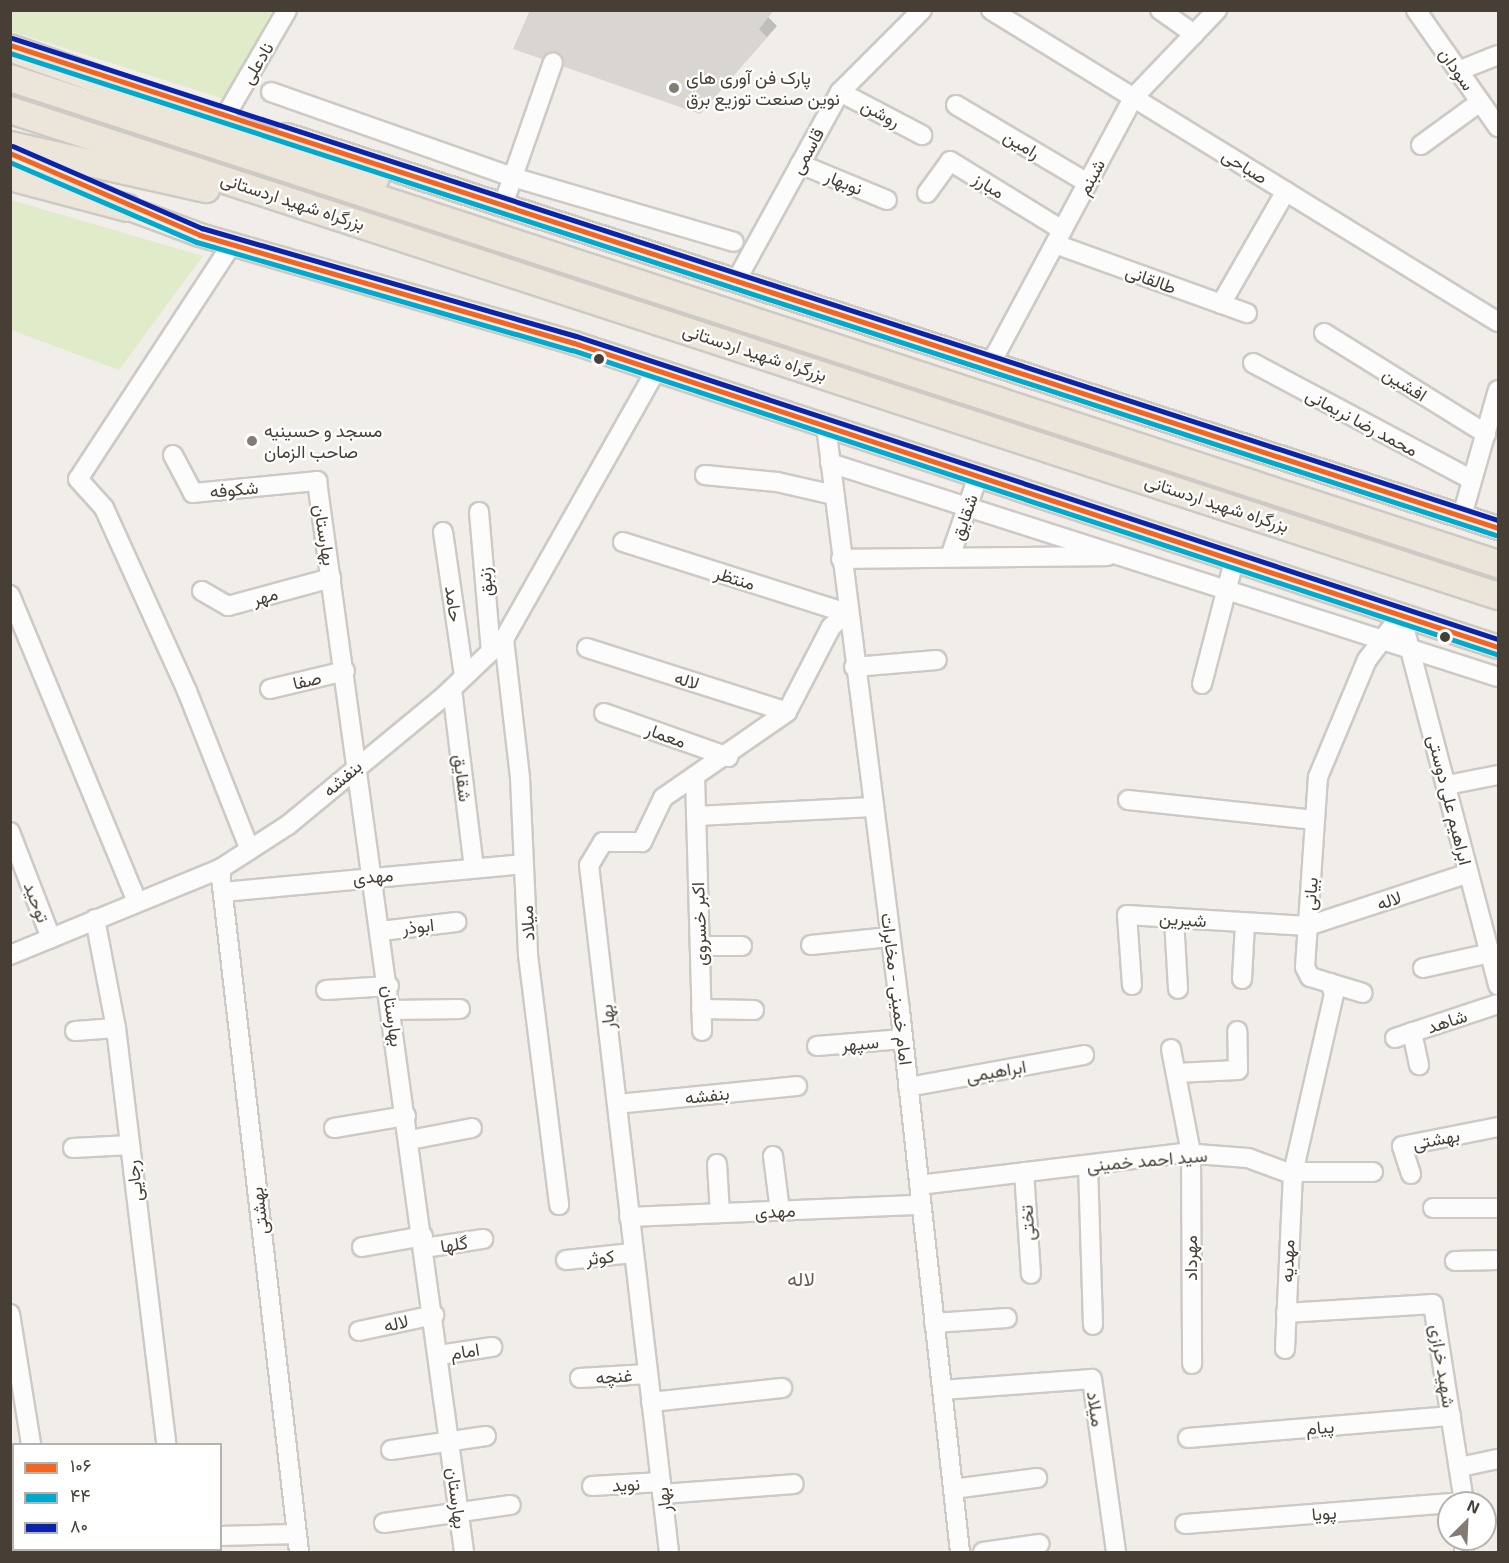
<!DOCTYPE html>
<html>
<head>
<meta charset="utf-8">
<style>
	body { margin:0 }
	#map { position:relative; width:1509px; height:1563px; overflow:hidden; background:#f1eeea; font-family:"Exo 2",Vazirmatn,sans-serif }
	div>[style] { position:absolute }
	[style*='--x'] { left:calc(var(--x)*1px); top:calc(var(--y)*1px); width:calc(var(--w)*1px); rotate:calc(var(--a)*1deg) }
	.green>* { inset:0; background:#e0ebca }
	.shadow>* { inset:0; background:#0003 }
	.building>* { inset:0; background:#d9d5d1 }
	.roads { filter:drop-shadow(2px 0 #cdcac6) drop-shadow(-2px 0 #cdcac6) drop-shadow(0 2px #cdcac6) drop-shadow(0 -2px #cdcac6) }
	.minor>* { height:18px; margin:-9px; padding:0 9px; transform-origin:9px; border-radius:9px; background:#fdfcfc }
	.major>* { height:22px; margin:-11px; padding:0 11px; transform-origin:11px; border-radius:11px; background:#f1ece4 }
	.highway>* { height:26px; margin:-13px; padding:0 13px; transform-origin:13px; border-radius:13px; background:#ece5d9 }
	.bus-1>* { height:4.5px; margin:-2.25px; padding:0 2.25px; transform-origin:2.25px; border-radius:2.25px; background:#f26522 }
	.bus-2>* { height:4.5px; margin:-2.25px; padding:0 2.25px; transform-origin:2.25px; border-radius:2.25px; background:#00a9ce }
	.bus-3>* { height:4.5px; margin:-2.25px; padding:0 2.25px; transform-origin:2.25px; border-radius:2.25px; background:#0924aa }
	.dots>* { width:16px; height:16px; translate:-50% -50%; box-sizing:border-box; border:3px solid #fff; border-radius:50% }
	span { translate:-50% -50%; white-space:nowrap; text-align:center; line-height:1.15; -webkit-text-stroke:4.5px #fff; paint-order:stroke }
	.street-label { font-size:18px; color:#473f36 }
	.poi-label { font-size:18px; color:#473f36 }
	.left { translate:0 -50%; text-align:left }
	.neighbourhood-label { font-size:20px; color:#6a5c4d }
	.frame { position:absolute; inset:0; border:12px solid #473f36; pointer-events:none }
	.legend { position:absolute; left:12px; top:1443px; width:210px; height:108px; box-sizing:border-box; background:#fff; border:2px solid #b5b2af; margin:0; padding:8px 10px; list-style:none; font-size:18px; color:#473f36 }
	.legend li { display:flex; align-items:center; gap:12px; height:30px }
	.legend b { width:30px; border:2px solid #b5b2af }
	.north { position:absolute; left:1437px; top:1491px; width:60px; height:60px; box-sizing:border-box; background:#fff; border:2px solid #b5b2af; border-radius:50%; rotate:24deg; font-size:16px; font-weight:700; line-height:24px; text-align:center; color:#473f36 }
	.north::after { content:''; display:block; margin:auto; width:21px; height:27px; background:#827c75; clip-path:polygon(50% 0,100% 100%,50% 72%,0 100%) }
</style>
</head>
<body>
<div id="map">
	<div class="green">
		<i style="clip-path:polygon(11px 10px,272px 10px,272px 11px,224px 99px,11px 31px)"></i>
		<i style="clip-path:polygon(11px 200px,203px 256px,119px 370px,11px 330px)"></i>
	</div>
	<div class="shadow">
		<i style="clip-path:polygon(532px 10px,774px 10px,768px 17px,777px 26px,710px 102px)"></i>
	</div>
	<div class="building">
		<i style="clip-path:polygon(530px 10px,774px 10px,759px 29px,767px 37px,700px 114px,513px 49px)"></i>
	</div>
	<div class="roads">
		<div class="minor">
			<i style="--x:991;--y:10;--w:595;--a:31.61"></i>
			<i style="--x:1160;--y:10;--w:42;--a:35.2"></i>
			<i style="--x:1416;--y:10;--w:143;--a:55"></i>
			<i style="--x:1458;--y:71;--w:43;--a:-21.8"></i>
			<i style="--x:271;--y:92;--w:256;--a:19.4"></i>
			<i style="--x:512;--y:177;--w:231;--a:16.3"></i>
			<i style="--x:840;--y:92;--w:93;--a:27.7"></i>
			<i style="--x:956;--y:105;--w:153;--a:30.6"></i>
			<i style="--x:226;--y:115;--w:121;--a:-59.8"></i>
			<i style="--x:1421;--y:145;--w:73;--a:-36.1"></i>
			<i style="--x:800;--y:164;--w:94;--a:22.5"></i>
			<i style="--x:927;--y:193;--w:39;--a:-54"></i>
			<i style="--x:950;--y:161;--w:132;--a:31.6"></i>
			<i style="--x:503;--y:205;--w:151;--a:-70.7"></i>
			<i style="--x:232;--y:244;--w:281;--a:123.2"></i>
			<i style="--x:78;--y:479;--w:39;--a:48"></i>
			<i style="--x:104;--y:508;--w:201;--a:65.6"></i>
			<i style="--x:187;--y:691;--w:171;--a:68.4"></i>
			<i style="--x:1055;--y:244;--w:204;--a:19.8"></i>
			<i style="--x:736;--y:281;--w:216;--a:-61.2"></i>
			<i style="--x:840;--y:92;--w:116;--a:-45"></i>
			<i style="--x:1221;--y:304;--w:130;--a:-60.1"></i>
			<i style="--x:1324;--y:333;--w:191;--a:31.9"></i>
			<i style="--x:991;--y:363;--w:301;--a:-61.8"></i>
			<i style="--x:1133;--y:98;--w:122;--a:-46.3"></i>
			<i style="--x:1253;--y:363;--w:248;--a:28.1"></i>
			<i style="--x:826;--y:426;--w:589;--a:82.78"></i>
			<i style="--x:900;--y:1010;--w:545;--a:83.68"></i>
			<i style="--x:173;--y:455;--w:43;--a:62.2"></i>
			<i style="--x:193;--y:493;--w:125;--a:-5.5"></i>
			<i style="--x:317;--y:481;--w:1081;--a:82.18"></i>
			<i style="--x:830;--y:463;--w:701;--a:17.76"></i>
			<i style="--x:705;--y:475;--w:72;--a:5.6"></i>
			<i style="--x:777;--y:482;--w:58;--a:12.8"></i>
			<i style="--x:479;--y:512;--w:140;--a:85.1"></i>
			<i style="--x:1462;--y:516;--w:131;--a:-74.1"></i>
			<i style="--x:443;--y:532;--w:146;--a:81.7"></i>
			<i style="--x:623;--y:542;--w:235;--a:17.6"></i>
			<i style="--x:847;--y:613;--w:21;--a:139"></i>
			<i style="--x:831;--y:627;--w:96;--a:117.4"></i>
			<i style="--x:787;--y:712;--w:151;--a:145.3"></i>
			<i style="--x:663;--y:798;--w:49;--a:115.5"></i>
			<i style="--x:642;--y:842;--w:39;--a:180"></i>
			<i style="--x:603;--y:842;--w:27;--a:121"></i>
			<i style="--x:589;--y:865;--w:692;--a:83.36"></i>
			<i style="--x:950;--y:557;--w:86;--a:-70.9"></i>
			<i style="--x:841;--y:559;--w:266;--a:-0.6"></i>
			<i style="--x:202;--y:591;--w:30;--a:30"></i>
			<i style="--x:228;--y:606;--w:107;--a:-15.2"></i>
			<i style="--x:10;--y:595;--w:332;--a:67.5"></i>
			<i style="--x:1401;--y:615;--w:383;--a:75.3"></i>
			<i style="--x:504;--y:639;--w:140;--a:83.4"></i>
			<i style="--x:520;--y:778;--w:177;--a:87.4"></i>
			<i style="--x:528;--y:955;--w:252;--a:82.9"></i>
			<i style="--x:587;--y:648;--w:210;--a:17.7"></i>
			<i style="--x:854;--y:667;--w:83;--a:-4.8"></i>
			<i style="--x:1202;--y:684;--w:127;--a:-75.4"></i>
			<i style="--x:270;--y:689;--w:77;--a:-13.5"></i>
			<i style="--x:452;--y:689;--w:180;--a:83"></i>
			<i style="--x:604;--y:713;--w:132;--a:19.5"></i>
			<i style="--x:695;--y:776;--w:255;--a:88.4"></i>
			<i style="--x:1447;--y:785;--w:52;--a:-11.1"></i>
			<i style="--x:1128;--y:800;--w:188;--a:6.1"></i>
			<i style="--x:696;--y:816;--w:177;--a:-2.9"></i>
			<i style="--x:10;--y:832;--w:114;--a:68.9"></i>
			<i style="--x:220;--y:869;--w:688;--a:83.4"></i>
			<i style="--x:223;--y:892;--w:302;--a:-5.3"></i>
			<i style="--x:95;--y:919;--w:111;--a:79.1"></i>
			<i style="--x:116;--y:1028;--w:419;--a:83.1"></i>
			<i style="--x:1174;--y:919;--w:70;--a:86.7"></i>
			<i style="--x:381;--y:931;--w:76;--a:-6.8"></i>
			<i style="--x:811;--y:945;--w:79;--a:-5.8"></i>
			<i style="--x:700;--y:946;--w:42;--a:0"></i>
			<i style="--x:10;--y:955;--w:227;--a:-22.3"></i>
			<i style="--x:220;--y:869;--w:81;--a:-32.9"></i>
			<i style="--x:288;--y:825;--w:200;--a:-39.5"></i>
			<i style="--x:442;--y:698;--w:86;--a:-43.6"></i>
			<i style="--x:504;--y:639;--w:309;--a:-60.5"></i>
			<i style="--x:1423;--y:968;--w:69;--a:-12.6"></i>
			<i style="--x:1242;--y:979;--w:56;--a:-86.9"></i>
			<i style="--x:1330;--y:983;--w:34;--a:17"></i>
			<i style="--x:1132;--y:985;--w:70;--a:-94.1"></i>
			<i style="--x:1127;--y:915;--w:181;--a:3.5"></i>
			<i style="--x:1308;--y:926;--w:169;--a:-18.2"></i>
			<i style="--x:326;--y:990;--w:63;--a:-3.6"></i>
			<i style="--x:701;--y:1009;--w:53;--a:1.1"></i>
			<i style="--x:392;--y:1010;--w:68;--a:-0.8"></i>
			<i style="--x:75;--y:1031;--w:41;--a:-4.2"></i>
			<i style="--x:1412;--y:1032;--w:34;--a:78"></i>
			<i style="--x:1395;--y:1038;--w:108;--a:-18.3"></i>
			<i style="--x:817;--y:1046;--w:86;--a:-4.7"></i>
			<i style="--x:1171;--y:1049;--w:106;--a:79.1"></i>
			<i style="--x:1191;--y:1153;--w:211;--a:89.7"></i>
			<i style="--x:1176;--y:1073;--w:62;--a:-2.8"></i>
			<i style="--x:1238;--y:1070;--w:39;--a:-91"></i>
			<i style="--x:908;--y:1087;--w:179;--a:-10.3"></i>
			<i style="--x:617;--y:1104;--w:181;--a:-5.7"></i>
			<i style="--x:334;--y:1128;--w:73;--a:-9.5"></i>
			<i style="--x:410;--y:1140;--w:63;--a:-11"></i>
			<i style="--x:73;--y:1148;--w:57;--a:-3"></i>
			<i style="--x:773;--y:1156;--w:55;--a:82.7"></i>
			<i style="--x:717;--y:1164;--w:49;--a:86.5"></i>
			<i style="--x:1088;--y:1165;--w:160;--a:88.2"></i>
			<i style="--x:1024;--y:1172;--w:102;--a:86.1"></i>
			<i style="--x:1411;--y:1174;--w:29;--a:-108"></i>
			<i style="--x:1402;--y:1146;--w:98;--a:-11.2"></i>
			<i style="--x:919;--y:1185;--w:266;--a:-6.9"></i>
			<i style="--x:1183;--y:1153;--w:65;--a:4.4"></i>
			<i style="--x:1248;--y:1158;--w:40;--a:20.2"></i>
			<i style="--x:1286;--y:1172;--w:87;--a:0"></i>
			<i style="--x:1433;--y:1208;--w:65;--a:0"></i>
			<i style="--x:629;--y:1217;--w:292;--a:-2.4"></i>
			<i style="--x:362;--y:1247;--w:62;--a:-10.2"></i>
			<i style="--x:424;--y:1248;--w:60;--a:-8.7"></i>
			<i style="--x:566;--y:1260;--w:67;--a:-6"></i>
			<i style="--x:1455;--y:1261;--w:43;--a:-1.3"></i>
			<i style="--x:1286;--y:1313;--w:147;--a:-3.5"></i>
			<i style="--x:1433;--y:1304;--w:201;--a:81.1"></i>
			<i style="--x:10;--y:1314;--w:132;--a:80.8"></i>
			<i style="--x:934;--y:1323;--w:73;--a:-3.9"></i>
			<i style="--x:359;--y:1331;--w:77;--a:-12"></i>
			<i style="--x:1285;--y:1349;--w:176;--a:-87.4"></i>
			<i style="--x:1293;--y:1173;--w:184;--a:-77.1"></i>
			<i style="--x:1334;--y:994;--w:12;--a:-110"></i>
			<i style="--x:1330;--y:983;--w:21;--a:-163"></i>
			<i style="--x:1310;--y:977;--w:11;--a:-117"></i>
			<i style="--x:1305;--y:967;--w:190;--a:-86.1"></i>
			<i style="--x:1318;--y:777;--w:127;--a:-67.3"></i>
			<i style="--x:1367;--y:660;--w:56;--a:-52.9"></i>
			<i style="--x:439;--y:1355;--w:54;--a:-8.6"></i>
			<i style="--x:580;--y:1378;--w:68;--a:-3.4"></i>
			<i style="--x:942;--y:1390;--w:150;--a:-4.2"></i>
			<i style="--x:1092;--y:1379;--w:175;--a:82.1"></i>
			<i style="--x:651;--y:1402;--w:132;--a:-6.1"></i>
			<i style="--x:1188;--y:1438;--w:264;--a:-4.8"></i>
			<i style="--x:391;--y:1450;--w:96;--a:-8.4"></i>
			<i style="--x:1460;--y:1467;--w:39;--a:-12"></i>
			<i style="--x:592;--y:1486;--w:69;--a:-3.3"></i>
			<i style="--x:953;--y:1489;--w:85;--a:-7.5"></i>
			<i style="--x:662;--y:1494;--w:132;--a:-4.3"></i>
			<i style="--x:384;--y:1523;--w:128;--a:-8.1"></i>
			<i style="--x:1185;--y:1524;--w:280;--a:-4.5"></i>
			<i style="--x:220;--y:1536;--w:77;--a:-1.5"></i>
			<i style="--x:1464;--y:1539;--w:13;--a:90"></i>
			<i style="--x:10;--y:1543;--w:4;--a:14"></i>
			<i style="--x:42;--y:1550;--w:2;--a:90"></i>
			<i style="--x:178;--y:1550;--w:2;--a:90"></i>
			<i style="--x:983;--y:1552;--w:57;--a:-8.1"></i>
		</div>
		<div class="major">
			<i style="--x:287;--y:135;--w:1273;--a:17.98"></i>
			<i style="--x:10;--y:153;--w:129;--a:25.2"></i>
			<i style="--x:127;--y:208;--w:78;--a:20.3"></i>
			<i style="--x:200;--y:235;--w:389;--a:16.1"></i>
			<i style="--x:574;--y:343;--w:973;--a:18.21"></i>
		</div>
		<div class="highway">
			<i style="--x:10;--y:48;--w:388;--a:19.7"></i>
			<i style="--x:10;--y:78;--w:1565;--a:18.09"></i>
			<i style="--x:10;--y:110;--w:1565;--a:18.09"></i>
			<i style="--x:10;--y:145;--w:201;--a:12.7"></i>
			<i style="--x:10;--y:177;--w:121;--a:14.8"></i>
		</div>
	</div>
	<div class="bus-1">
		<i style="--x:10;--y:45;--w:1564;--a:17.98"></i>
		<i style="--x:10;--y:153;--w:207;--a:23.3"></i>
		<i style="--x:200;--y:235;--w:389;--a:16.1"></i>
		<i style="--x:574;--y:343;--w:973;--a:18.21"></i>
	</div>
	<div class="bus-2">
		<i style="--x:10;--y:53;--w:1562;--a:17.97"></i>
		<i style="--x:10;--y:162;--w:203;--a:23.2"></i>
		<i style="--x:197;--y:242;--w:390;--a:16.1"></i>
		<i style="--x:572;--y:350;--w:973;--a:18.21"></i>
	</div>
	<div class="bus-3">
		<i style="--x:12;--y:38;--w:1562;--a:17.97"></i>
		<i style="--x:13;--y:146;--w:206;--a:23.5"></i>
		<i style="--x:202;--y:228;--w:389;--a:16.1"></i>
		<i style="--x:576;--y:336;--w:971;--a:18.19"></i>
	</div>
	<div class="dots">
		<i style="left:674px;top:88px;background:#827c75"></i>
		<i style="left:599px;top:359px;background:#473f36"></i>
		<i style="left:252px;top:441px;background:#827c75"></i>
		<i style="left:1445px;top:637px;background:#473f36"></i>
	</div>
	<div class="street-label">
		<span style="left:257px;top:63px;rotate:-59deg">نادعلی</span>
		<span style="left:1457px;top:69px;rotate:55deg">سودان</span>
		<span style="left:881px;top:113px;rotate:28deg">روشن</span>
		<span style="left:1022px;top:144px;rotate:31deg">رامین</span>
		<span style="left:807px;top:151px;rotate:-61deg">قاسمی</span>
		<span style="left:1245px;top:166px;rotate:32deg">صباحی</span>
		<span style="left:1091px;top:177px;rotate:-62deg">شبنم</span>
		<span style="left:844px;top:182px;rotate:22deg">نوبهار</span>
		<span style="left:989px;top:185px;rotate:32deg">مبارز</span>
		<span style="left:293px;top:201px;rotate:18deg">بزرگراه شهید اردستانی</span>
		<span style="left:1151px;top:279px;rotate:20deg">طالقانی</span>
		<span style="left:755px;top:352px;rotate:18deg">بزرگراه شهید اردستانی</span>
		<span style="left:1405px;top:384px;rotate:32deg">افشین</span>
		<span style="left:1362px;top:422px;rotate:28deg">محمد رضا نریمانی</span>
		<span style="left:234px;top:489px;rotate:-5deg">شکوفه</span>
		<span style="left:1217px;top:503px;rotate:18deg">بزرگراه شهید اردستانی</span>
		<span style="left:964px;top:517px;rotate:-71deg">شقایق</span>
		<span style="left:325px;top:535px;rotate:81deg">بهارستان</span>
		<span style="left:735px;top:578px;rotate:17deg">منتظر</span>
		<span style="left:485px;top:582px;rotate:-95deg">زنبق</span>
		<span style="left:265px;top:596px;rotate:-15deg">مهر</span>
		<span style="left:454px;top:604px;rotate:82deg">حامد</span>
		<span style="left:307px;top:680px;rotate:-13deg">صفا</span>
		<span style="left:687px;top:680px;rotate:18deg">لاله</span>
		<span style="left:666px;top:735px;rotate:20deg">معمار</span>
		<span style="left:342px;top:778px;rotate:-41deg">بنفشه</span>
		<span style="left:463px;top:778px;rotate:83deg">شقایق</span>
		<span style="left:1450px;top:800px;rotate:76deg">ابراهیم علی دوستی</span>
		<span style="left:373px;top:876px;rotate:-5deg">مهدی</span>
		<span style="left:1310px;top:894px;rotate:-86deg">بیانی</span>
		<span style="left:1389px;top:900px;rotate:-18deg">لاله</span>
		<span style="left:37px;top:902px;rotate:69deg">توحید</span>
		<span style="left:1183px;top:919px;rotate:4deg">شیرین</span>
		<span style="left:527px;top:923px;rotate:-93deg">میلاد</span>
		<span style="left:699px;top:924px;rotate:-92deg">اکبر خسروی</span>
		<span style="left:418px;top:926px;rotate:-6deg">ابوذر</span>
		<span style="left:897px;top:989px;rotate:83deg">امام خمینی - مخابرات</span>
		<span style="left:393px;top:1016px;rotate:82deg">بهارستان</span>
		<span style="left:607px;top:1017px;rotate:-97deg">بهار</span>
		<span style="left:1447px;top:1021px;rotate:-18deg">شاهد</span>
		<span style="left:860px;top:1043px;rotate:-5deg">سپهر</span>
		<span style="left:996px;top:1071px;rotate:-10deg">ابراهیمی</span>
		<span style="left:707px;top:1095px;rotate:-6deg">بنفشه</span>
		<span style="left:1436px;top:1139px;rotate:-11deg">بهشتی</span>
		<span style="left:1147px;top:1160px;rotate:-5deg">سید احمد خمینی</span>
		<span style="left:134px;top:1181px;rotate:-97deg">رجایی</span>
		<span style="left:259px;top:1211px;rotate:-97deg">بهشتی</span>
		<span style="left:775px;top:1211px;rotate:-3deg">مهدی</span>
		<span style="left:1027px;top:1223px;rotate:-94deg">تختی</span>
		<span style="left:454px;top:1244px;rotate:-9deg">گلها</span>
		<span style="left:600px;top:1257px;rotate:-6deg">کوثر</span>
		<span style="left:1190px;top:1258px;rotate:-90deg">مهرداد</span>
		<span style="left:1287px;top:1261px;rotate:-88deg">مهدیه</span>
		<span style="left:396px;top:1323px;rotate:-12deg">لاله</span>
		<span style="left:465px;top:1351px;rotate:-9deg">امام</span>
		<span style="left:1443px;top:1366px;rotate:81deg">شهید خرازی</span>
		<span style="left:614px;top:1376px;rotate:-4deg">غنچه</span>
		<span style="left:1096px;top:1409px;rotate:82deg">میلاد</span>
		<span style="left:1320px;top:1427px;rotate:-5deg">پیام</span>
		<span style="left:626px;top:1484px;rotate:-3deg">نوید</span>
		<span style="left:457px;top:1498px;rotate:83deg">بهارستان</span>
		<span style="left:663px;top:1500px;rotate:-97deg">بهار</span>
		<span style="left:1324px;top:1513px;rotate:-5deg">پویا</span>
	</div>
	<div class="poi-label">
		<span class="left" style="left:686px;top:88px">پارک فن آوری های<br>نوین صنعت توزیع برق</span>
		<span class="left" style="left:264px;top:441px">مسجد و حسینیه<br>صاحب الزمان</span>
	</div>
	<div class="neighbourhood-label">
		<span style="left:801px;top:1278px">لاله</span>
	</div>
	<div class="frame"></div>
	<ul class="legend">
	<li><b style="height:8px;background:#f26522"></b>۱۰۶</li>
	<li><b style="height:8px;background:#00a9ce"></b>۴۴</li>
	<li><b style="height:8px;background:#0924aa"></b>۸۰</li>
	</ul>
	<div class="north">N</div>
</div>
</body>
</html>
